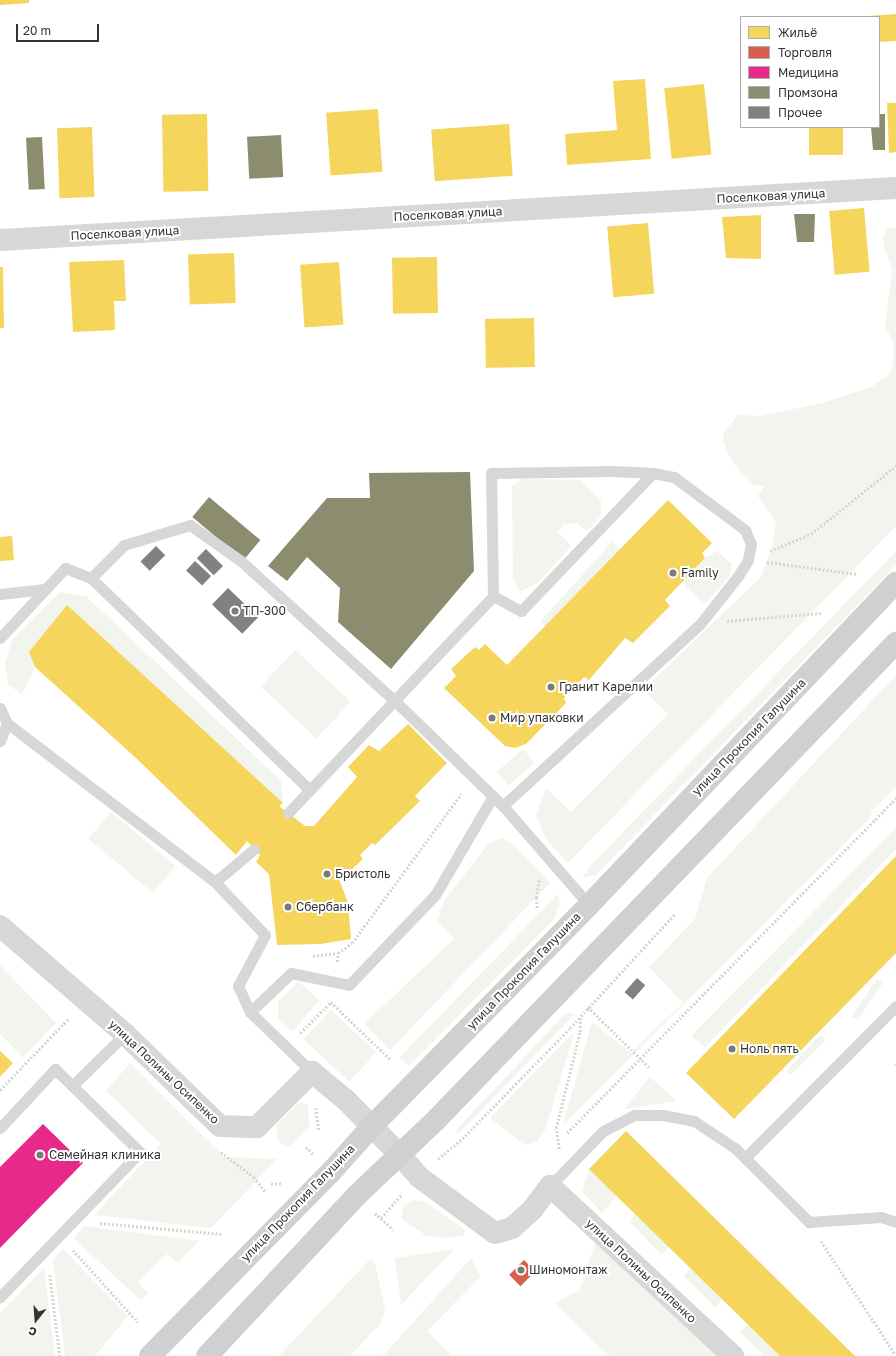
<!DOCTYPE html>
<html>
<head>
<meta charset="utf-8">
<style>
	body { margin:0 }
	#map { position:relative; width:896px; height:1356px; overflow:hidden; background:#fff; font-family:"Golos Text",sans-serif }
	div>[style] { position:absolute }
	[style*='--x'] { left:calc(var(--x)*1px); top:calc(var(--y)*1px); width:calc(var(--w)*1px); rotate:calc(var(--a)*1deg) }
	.green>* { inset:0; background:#f1f5ed; transform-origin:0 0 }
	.homes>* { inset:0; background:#f6d55c; transform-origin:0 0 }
	.shops>* { inset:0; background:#d6604d; transform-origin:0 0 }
	.health>* { inset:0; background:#e7298a }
	.industry>* { inset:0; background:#8c8c6e; transform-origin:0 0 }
	.building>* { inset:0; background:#818181; transform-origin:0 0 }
	.path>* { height:2.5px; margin-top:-1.25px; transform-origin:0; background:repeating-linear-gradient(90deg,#d6d6d6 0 2px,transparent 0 4px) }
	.lane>* { height:11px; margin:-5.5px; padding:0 5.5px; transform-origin:5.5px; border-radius:5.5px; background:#d7d7d7 }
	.street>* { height:22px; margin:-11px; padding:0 11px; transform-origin:11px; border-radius:11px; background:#d7d7d7 }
	.secondary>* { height:22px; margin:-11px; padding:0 11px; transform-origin:11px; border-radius:11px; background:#d0d0d0 }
	.dots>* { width:11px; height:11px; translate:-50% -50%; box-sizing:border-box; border:2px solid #fff; border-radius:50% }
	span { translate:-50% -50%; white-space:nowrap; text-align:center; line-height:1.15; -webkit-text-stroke:4px #fff; paint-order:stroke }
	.street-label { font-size:12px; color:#333 }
	.poi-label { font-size:12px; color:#333 }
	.left { translate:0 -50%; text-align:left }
	.legend { position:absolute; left:740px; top:16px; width:140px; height:112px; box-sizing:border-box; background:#fff; border:1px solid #adadad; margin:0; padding:5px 7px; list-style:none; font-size:12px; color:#333 }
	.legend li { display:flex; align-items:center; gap:8px; height:20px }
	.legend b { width:20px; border:1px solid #adadad }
	.north { position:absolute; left:16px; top:1300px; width:40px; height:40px; -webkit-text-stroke:3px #fff; paint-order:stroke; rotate:197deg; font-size:11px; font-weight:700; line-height:16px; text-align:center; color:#333 }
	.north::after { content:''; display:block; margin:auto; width:14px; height:18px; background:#333; clip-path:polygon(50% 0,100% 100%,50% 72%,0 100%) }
	.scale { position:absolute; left:16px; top:24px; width:83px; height:18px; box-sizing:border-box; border:2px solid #333; border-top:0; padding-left:5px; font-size:12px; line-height:14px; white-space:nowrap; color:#333; -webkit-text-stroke:3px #fff; paint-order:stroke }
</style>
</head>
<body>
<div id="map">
	<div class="green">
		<i style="clip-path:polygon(896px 228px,896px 526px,568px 863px,546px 839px,536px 816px,546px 788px,571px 812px,668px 714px,643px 690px,761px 577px,771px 550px,776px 523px,758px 496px,764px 486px,754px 485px,738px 469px,729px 456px,723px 440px,724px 432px,738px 415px,761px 416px,822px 403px,871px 387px,889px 375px,893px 364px,894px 343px,885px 327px,892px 270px,884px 246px,883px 237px,887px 229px)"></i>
		<i style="clip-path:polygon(522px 479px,581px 480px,601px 501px,601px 516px,587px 531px,577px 523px,564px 524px,557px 531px,571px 546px,537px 584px,520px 591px,513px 580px,512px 486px)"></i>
		<i style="left:612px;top:542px;width:12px;height:107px;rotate:42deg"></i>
		<i style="clip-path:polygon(717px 551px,732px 564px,730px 576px,705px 604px,682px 582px,705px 558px)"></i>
		<i style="clip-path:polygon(896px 551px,896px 565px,596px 875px,582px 878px,590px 866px)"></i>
		<i style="clip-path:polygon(60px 592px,87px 597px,281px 781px,283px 803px,29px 652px,35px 667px,22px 695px,8px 684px,5px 663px,12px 640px)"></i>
		<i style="left:295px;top:650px;width:76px;height:50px;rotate:43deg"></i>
		<i style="clip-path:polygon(896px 675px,896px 787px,872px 811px,870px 818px,563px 1125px,592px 1022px,631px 1053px,683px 1003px,649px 967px,695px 919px,707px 878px)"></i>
		<i style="left:523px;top:749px;width:18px;height:35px;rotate:49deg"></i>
		<i style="left:111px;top:812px;width:84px;height:35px;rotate:40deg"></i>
		<i style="clip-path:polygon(896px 828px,896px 849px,705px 1047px,691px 1036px)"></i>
		<i style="clip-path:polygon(502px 838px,514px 845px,550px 883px,390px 1050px,364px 1024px,454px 939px,437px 921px,444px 901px,489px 843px)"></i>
		<i style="clip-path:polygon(558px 894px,560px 904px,554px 919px,409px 1066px,399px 1058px)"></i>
		<i style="clip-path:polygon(0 965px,56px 1023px,23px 1058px,0 1034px)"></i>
		<i style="left:877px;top:979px;width:7px;height:45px;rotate:34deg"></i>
		<i style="clip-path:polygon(298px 981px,319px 1000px,293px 1031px,278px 1019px,278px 1002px)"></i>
		<i style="left:331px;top:1010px;width:62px;height:40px;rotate:43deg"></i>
		<i style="clip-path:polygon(566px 1013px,575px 1014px,458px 1134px,455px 1131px)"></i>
		<i style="clip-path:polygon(574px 1032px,546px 1128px,537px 1142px,525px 1145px,490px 1118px)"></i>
		<i style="clip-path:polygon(820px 1035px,826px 1040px,791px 1075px,786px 1071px)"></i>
		<i style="clip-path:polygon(130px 1063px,224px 1157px,277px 1159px,211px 1228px,94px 1215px,161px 1144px,106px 1091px)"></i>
		<i style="clip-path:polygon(650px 1077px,677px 1101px,624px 1109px)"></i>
		<i style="clip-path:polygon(300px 1102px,308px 1105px,309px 1128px,291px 1145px,286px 1147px,278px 1140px,276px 1126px)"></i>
		<i style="clip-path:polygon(589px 1169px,617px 1195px,602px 1213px,582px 1191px)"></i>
		<i style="clip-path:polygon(413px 1200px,424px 1201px,465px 1230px,463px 1236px,443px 1238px,425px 1235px,402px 1219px,403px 1207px)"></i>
		<i style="clip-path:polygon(635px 1214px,669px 1247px,661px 1255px,630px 1222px)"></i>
		<i style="clip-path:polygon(84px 1226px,199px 1241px,178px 1263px,167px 1254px,138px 1282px,148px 1293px,141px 1301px,74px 1238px)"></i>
		<i style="clip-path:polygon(599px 1231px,724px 1356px,609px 1356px,555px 1303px,580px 1290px)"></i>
		<i style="clip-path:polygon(63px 1249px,128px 1316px,95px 1356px,65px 1356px,53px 1260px)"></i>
		<i style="clip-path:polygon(454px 1249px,401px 1305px,395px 1258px)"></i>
		<i style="clip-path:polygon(471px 1258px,480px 1277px,427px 1331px,452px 1356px,383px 1356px)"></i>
		<i style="clip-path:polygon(370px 1259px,375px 1263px,385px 1310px,381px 1323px,350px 1356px,279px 1356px)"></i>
		<i style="clip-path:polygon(44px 1268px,55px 1356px,0 1356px,0 1313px)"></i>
		<i style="left:691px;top:1268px;width:45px;height:11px;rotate:45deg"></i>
		<i style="clip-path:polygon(748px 1324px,780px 1356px,764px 1356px,740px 1332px)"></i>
	</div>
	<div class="homes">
		<i style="clip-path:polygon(0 0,29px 0,29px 3px,0 5px)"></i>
		<i style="clip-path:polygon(896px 14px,896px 41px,879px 42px,879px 17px,867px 16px)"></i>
		<i style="clip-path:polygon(645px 79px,651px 159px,567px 165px,565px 134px,617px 130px,613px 81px)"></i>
		<i style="left:704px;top:84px;width:71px;height:40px;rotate:84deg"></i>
		<i style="clip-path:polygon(887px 103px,896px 103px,896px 152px,889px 153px)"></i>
		<i style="left:378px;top:109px;width:63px;height:52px;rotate:86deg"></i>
		<i style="left:207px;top:114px;width:77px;height:45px;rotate:89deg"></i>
		<i style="left:509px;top:124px;width:52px;height:78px;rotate:86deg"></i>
		<i style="left:92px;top:127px;width:70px;height:35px;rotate:88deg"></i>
		<i style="left:809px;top:127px;width:34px;height:28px"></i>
		<i style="left:864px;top:208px;width:64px;height:35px;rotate:85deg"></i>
		<i style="clip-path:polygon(761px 215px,761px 259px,726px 258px,722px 217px)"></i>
		<i style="left:648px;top:223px;width:71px;height:41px;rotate:85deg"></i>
		<i style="left:234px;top:253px;width:50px;height:46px;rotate:88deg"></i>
		<i style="left:437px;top:257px;width:56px;height:45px;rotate:89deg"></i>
		<i style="clip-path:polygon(124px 260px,126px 301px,114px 301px,115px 330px,73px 332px,69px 262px)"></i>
		<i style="left:339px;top:262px;width:63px;height:39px;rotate:86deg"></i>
		<i style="clip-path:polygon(0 267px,3px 267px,4px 328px,0 328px)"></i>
		<i style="left:534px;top:318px;width:49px;height:49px;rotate:89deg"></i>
		<i style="clip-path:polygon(668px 500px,712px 543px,702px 553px,705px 558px,665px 600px,670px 606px,633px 643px,625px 638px,589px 680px,584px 677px,564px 698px,566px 703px,526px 744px,515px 748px,505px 746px,444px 688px,456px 676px,451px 669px,475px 647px,479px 650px,485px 644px,507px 665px)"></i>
		<i style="clip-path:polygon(12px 536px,14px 560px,0 561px,0 537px)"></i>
		<i style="clip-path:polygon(67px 605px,283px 803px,279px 806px,305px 826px,314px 826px,357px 777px,348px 767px,369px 745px,379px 751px,408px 724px,447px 763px,415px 796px,420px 801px,375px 845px,372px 843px,360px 855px,363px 859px,345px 876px,339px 879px,348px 903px,351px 939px,321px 944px,277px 945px,269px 874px,256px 862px,260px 855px,247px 841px,236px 855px,136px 758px,35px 667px,29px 652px)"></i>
		<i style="clip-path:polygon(896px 856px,896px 953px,734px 1119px,686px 1073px)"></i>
		<i style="clip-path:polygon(0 1051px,13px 1063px,0 1077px)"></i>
		<i style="clip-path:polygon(626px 1131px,855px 1356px,780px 1356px,589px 1169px)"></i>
	</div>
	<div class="shops">
		<i style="left:524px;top:1260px;width:16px;height:21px;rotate:45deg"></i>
	</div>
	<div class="health">
		<i style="clip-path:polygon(43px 1124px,83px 1163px,0 1248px,0 1167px)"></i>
	</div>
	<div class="industry">
		<i style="clip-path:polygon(879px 114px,885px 114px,885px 150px,873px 150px,871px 127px,879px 127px)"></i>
		<i style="left:281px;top:135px;width:42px;height:34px;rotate:87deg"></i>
		<i style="left:42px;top:137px;width:52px;height:16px;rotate:87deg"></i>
		<i style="clip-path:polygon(794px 214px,815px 214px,814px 242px,797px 242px)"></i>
		<i style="clip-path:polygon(470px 472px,474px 571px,391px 669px,338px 622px,340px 588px,307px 557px,287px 581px,268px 566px,327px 498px,370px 498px,369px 473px)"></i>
		<i style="left:209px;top:497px;width:67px;height:26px;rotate:40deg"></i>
	</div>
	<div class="building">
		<i style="left:156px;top:546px;width:13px;height:22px;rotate:45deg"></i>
		<i style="left:206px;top:549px;width:24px;height:13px;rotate:45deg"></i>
		<i style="left:195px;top:561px;width:22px;height:13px;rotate:43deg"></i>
		<i style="left:228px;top:588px;width:42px;height:23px;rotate:44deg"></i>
		<i style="left:637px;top:978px;width:11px;height:19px;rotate:41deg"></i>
	</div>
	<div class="path">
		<i style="--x:770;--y:551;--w:44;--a:-22.5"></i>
		<i style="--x:811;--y:534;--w:109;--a:-38.7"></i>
		<i style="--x:767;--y:562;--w:92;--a:7.5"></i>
		<i style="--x:727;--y:621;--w:94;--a:-4.9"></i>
		<i style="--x:537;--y:908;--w:10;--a:-96"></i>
		<i style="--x:536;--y:898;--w:19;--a:-81"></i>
		<i style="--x:313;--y:956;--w:25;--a:-7"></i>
		<i style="--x:338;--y:953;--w:17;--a:-36"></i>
		<i style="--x:352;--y:943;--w:185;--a:-53.8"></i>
		<i style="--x:337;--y:962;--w:9;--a:-84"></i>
		<i style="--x:588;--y:1007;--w:86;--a:44.5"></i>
		<i style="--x:300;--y:1033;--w:44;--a:-45"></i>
		<i style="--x:331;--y:1002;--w:82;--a:44"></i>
		<i style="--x:895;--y:1064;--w:1;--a:45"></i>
		<i style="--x:0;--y:1090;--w:100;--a:-46.2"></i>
		<i style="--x:316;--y:1108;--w:23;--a:83"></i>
		<i style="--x:567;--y:1133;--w:470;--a:-45.5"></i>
		<i style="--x:306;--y:1147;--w:11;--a:45"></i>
		<i style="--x:559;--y:1149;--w:21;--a:-98"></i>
		<i style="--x:556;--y:1128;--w:99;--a:-76"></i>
		<i style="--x:580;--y:1032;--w:15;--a:-90"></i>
		<i style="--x:221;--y:1152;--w:41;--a:37.1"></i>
		<i style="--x:254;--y:1177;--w:18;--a:52"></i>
		<i style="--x:438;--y:1159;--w:35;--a:-40"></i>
		<i style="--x:465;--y:1136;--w:151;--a:-45.8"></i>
		<i style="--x:570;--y:1028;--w:155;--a:-47.4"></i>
		<i style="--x:271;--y:1184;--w:12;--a:-5"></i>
		<i style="--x:375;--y:1213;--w:25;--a:42"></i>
		<i style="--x:381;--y:1218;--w:32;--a:-49"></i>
		<i style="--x:100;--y:1223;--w:123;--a:5.1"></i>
		<i style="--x:821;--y:1241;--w:136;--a:56.7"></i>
		<i style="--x:73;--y:1250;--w:97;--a:47.9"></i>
		<i style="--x:50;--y:1275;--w:82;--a:83"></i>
	</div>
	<div class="lane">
		<i style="--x:91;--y:578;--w:47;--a:-45"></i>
		<i style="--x:124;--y:545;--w:69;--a:-16.9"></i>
		<i style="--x:190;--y:525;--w:62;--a:35.2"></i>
		<i style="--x:241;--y:561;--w:207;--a:42.3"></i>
		<i style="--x:394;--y:700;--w:152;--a:44.2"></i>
		<i style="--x:503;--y:806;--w:131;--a:49"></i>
		<i style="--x:0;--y:594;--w:45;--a:-6.3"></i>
		<i style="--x:493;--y:596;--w:32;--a:28"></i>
		<i style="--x:521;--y:611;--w:191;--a:-46.3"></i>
		<i style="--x:653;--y:473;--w:21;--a:11"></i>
		<i style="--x:674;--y:477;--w:89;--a:36.7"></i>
		<i style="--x:745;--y:530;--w:15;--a:67"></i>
		<i style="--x:751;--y:544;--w:16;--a:101"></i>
		<i style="--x:748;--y:560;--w:19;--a:122"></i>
		<i style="--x:738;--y:576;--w:61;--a:128.4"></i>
		<i style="--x:700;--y:624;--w:268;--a:137.3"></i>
		<i style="--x:0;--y:638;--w:96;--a:-47.1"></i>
		<i style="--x:65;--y:568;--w:28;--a:21"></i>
		<i style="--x:91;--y:578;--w:305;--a:44.1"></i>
		<i style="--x:0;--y:708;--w:17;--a:65"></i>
		<i style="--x:7;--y:723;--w:262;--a:37.4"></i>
		<i style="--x:215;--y:882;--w:73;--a:46.7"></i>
		<i style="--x:265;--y:935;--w:58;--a:117.9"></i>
		<i style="--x:238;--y:986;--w:29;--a:65"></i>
		<i style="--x:250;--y:1012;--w:86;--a:44.1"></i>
		<i style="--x:0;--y:741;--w:19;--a:-69"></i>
		<i style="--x:288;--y:813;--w:299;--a:-46.6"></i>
		<i style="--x:493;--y:596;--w:123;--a:-90.9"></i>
		<i style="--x:491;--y:473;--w:122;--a:-0.9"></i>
		<i style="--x:613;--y:471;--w:40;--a:2.9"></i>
		<i style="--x:215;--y:882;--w:51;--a:-40.2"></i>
		<i style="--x:250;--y:1012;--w:57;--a:-43.6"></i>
		<i style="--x:291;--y:973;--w:59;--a:11.7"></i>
		<i style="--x:349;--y:985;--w:124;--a:-46.3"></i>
		<i style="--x:435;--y:895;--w:115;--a:-59.6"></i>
		<i style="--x:72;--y:1086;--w:74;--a:-44.5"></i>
		<i style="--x:0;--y:1128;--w:81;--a:-47"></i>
		<i style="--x:55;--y:1069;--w:119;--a:44.3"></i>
		<i style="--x:140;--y:1152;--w:202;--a:134"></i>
		<i style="--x:745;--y:1158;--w:214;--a:-45.2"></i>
		<i style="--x:550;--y:1186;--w:76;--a:-46.1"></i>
		<i style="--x:603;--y:1131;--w:36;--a:-27"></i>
		<i style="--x:635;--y:1115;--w:28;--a:0"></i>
		<i style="--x:663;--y:1115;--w:32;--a:11"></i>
		<i style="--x:694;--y:1121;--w:49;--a:33.4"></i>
		<i style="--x:735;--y:1148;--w:105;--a:45"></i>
		<i style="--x:809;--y:1222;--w:72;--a:-4"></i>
		<i style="--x:881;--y:1217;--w:16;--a:18"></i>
	</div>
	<div class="street">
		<i style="--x:0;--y:240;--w:898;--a:-3.32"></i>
		<i style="--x:0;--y:926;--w:165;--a:40.8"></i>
		<i style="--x:125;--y:1034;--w:132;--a:44.1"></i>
		<i style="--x:220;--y:1126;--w:37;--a:2"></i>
		<i style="--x:257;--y:1127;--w:78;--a:-45"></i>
		<i style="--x:312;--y:1072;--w:44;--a:39.5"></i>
		<i style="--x:346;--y:1100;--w:77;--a:45.5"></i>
		<i style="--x:400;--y:1155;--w:29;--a:49"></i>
		<i style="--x:419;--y:1177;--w:94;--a:36.4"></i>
		<i style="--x:495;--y:1233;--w:18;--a:-16"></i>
		<i style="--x:512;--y:1228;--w:27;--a:-42"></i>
		<i style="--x:532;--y:1210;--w:30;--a:-53"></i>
		<i style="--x:550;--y:1186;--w:250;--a:42.9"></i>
	</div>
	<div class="secondary">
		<i style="--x:150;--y:1356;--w:258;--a:-45.5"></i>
		<i style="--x:331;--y:1172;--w:62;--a:-48.3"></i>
		<i style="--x:372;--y:1126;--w:310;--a:-45.5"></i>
		<i style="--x:589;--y:905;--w:445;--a:-46.4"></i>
		<i style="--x:207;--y:1356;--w:219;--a:-47"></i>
		<i style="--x:356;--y:1196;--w:110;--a:-43.5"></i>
		<i style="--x:436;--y:1120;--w:663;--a:-46.04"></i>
	</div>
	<div class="dots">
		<i style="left:673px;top:573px;background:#7a7a7a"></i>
		<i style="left:235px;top:611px;background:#7a7a7a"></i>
		<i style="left:551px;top:687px;background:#7a7a7a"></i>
		<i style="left:492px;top:718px;background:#7a7a7a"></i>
		<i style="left:327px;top:874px;background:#7a7a7a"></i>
		<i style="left:288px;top:907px;background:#7a7a7a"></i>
		<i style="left:732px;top:1049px;background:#7a7a7a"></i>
		<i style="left:40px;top:1155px;background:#7a7a7a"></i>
		<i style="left:521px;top:1270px;background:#7a7a7a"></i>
	</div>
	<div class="street-label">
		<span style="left:771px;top:196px;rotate:-3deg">Поселковая улица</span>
		<span style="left:448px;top:214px;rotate:-3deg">Поселковая улица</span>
		<span style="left:125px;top:233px;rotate:-3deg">Поселковая улица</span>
		<span style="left:749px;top:737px;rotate:-46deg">улица Прокопия Галушина</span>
		<span style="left:524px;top:971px;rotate:-46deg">улица Прокопия Галушина</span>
		<span style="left:164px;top:1072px;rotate:43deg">улица Полины Осипенко</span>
		<span style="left:298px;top:1203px;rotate:-46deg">улица Прокопия Галушина</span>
		<span style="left:641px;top:1271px;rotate:43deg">улица Полины Осипенко</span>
	</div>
	<div class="poi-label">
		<span class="left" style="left:681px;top:573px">Family</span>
		<span class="left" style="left:243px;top:611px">ТП-300</span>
		<span class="left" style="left:559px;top:687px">Гранит Карелии</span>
		<span class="left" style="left:500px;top:718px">Мир упаковки</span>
		<span class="left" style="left:335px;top:874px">Бристоль</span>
		<span class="left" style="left:296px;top:907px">Сбербанк</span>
		<span class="left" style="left:740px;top:1049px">Ноль пять</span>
		<span class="left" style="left:49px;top:1155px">Семейная клиника</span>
		<span class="left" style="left:529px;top:1270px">Шиномонтаж</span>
	</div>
	<ul class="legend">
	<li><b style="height:11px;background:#f6d55c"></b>Жильё</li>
	<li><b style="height:11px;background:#d6604d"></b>Торговля</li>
	<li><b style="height:11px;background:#e7298a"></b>Медицина</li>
	<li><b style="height:11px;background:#8c8c6e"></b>Промзона</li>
	<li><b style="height:11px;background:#818181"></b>Прочее</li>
	</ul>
	<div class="north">С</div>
	<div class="scale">20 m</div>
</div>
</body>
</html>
